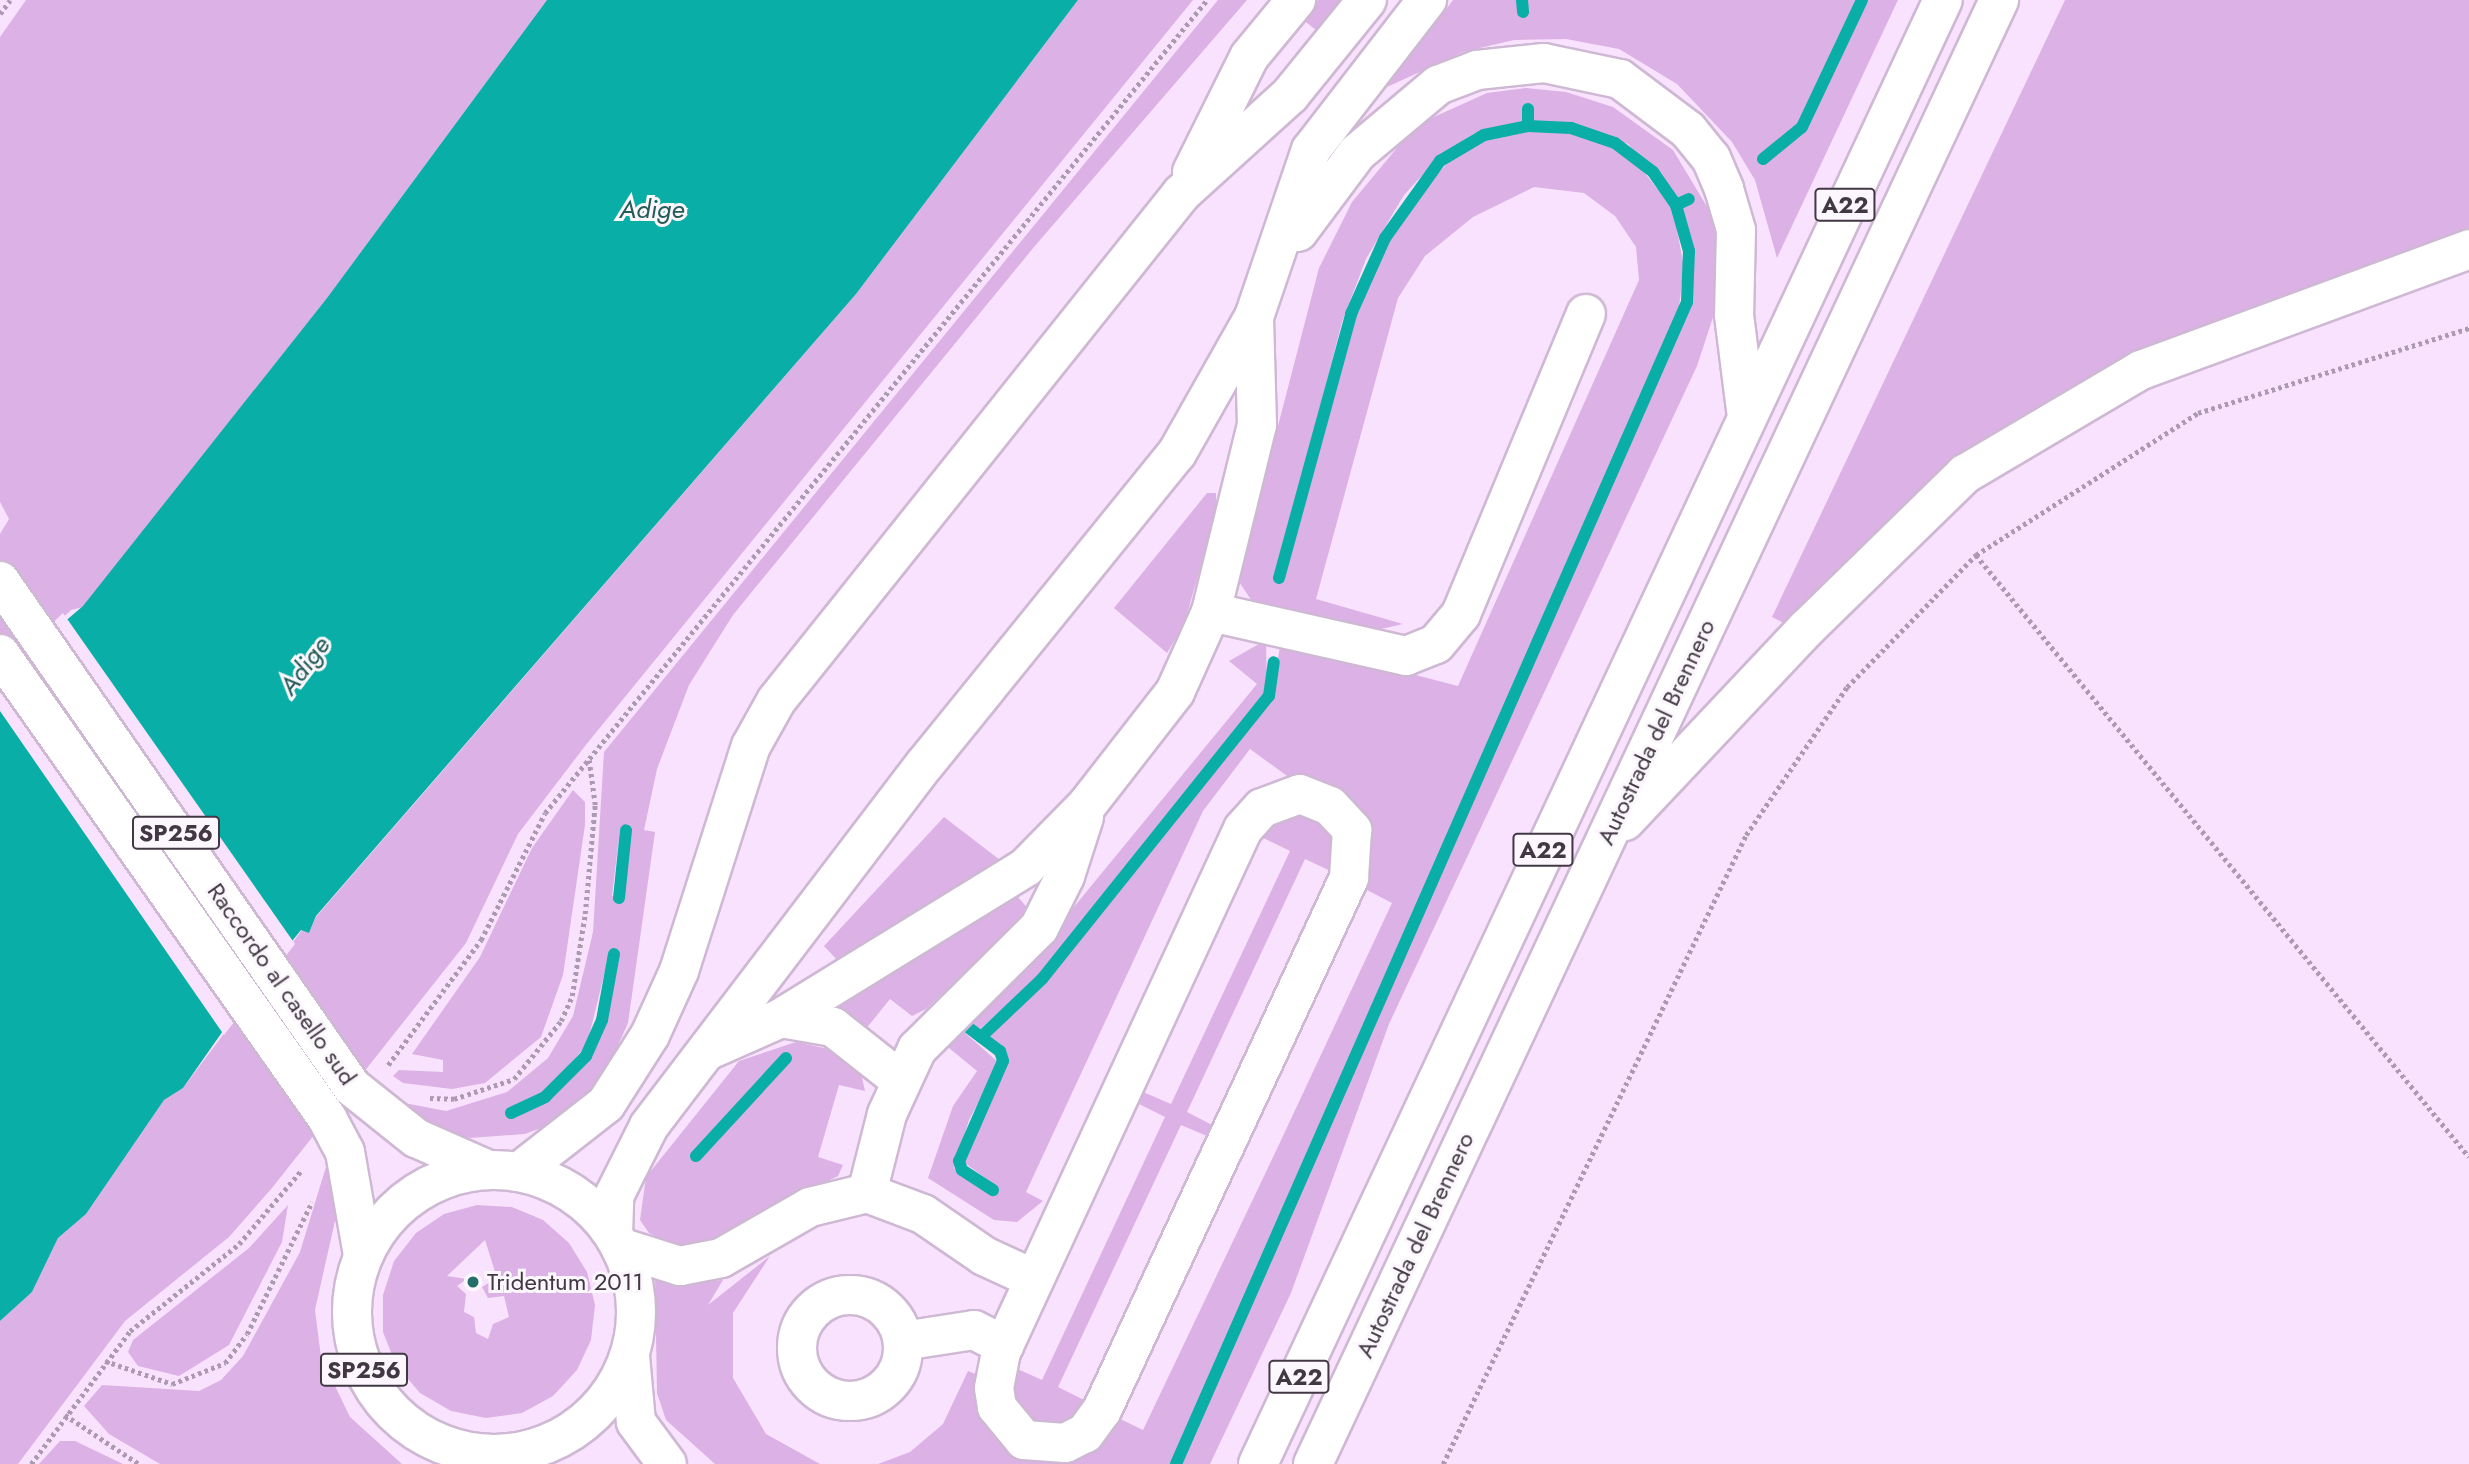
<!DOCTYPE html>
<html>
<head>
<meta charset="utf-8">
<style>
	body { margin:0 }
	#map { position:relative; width:2469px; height:1464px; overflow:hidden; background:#f9e2fe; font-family:Jost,sans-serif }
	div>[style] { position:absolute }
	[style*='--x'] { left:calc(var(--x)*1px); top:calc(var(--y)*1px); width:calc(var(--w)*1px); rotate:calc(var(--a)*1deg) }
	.green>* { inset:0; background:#dcb1e5 }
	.water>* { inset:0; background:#09aea6 }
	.pier>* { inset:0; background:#f9e2fe }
	.stream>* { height:12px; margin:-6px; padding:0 6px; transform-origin:6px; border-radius:6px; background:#09aea6 }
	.path>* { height:4.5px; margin-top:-2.25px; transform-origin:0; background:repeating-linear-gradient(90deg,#ac9bb0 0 3.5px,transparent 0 7px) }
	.roads { filter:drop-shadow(2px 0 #ceb8d3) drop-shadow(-2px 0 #ceb8d3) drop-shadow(0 2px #ceb8d3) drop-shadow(0 -2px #ceb8d3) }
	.minor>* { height:38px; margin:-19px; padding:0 19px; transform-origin:19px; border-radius:19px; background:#fff }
	.minor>.ring { margin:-19px; padding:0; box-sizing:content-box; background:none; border:38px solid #fff; border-radius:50% }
	.major>* { height:38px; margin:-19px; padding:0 19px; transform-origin:19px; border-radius:19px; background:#fff }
	.major>.ring { margin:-19px; padding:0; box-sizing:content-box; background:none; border:38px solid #fff; border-radius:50% }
	.highway>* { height:38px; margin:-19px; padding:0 19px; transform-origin:19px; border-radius:19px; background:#fff }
	.dots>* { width:19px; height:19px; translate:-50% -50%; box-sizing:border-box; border:4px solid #fbf7fc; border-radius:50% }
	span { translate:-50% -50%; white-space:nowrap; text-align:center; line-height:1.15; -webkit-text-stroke:6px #fbf7fc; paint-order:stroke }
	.shield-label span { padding:2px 5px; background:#fbf7fc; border:2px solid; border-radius:5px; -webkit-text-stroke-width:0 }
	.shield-label { font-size:23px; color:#413843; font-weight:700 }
	.street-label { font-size:24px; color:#413843 }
	.poi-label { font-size:24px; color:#413843 }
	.left { translate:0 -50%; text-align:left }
	.water-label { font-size:26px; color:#245c58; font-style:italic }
</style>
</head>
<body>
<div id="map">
	<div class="green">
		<i style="clip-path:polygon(26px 0,547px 0,327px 298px,83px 607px,71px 610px,0 677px,0 534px,9px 519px,0 502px,0 37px)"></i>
		<i style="clip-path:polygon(1078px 0,1193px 0,585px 746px,518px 834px,466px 943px,272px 1188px,229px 1237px,125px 1321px,18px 1464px,0 1464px,0 1321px,32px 1292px,58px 1238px,86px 1214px,164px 1100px,183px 1088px,302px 930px,309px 933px,316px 917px,856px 294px)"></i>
		<i style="clip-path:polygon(evenodd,1218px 0,1247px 0,1034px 247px,733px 615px,689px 685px,657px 769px,644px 830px,655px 832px,628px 1023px,601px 1083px,557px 1122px,525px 1134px,470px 1138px,437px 1131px,399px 1102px,446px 1111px,507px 1092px,548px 1058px,573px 1016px,593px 932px,604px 752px,1218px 0,620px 829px,631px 831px,624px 898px,612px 896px,620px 829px,1218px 0,609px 954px,617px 955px,608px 1008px,589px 1058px,559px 1091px,513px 1116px,510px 1109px,545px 1092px,587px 1045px,609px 954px)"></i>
		<i style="clip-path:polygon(1318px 0,1341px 0,1316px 30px,1302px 19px)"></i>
		<i style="clip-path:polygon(1453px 0,1898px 0,1777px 258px,1755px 180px,1732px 142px,1677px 84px,1619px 49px,1566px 39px,1514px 40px,1463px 52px,1387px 87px)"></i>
		<i style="clip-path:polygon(2065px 0,2469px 0,2469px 239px,1958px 463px,1902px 506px,1784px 623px,1772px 617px)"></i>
		<i style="clip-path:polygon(1526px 88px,1566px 92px,1613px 107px,1673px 150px,1709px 210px,1717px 239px,1718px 302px,1697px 366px,1389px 1024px,1291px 1293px,1210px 1464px,1182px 1464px,1689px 310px,1693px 248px,1680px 206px,1690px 201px,1688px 193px,1677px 199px,1628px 144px,1579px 126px,1532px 121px,1528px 109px,1522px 122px,1473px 134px,1441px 155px,1404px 195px,1366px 259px,1342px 322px,1276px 577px,1282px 578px,1366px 282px,1406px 207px,1461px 149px,1502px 133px,1551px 129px,1598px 139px,1633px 158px,1673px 209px,1684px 267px,1678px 315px,1174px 1464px,878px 1464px,910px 1452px,943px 1424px,968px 1371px,978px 1375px,981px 1419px,1004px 1445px,1116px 1417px,1143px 1430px,1275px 1153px,1392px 903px,1365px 889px,1370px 860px,1365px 833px,1250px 749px,1203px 811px,1026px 1192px,1043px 1201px,1017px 1222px,994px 1220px,928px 1178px,953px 1106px,977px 1071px,943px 1043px,1055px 930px,1257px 684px,1229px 661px,1266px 640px,1267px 690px,1038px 976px,979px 1030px,972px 1024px,964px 1032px,999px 1063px,969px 1120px,954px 1168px,991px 1194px,995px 1185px,962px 1161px,1007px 1064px,1003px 1051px,986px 1037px,1040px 987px,1271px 702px,1281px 640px,1458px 686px,1639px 280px,1636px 247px,1615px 216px,1584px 193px,1534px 187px,1473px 217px,1425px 256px,1398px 298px,1316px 599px,1403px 624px,1372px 631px,1255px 606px,1238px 580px,1319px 268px,1352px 202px,1416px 125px,1487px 93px)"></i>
		<i style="clip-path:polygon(1207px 493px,1216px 493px,1216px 511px,1184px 625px,1167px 653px,1114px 608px)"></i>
		<i style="clip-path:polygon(573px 790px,585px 802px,585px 825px,563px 975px,541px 1037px,485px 1083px,452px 1089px,403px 1083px,393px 1076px,399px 1070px,443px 1072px,443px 1060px,412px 1054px,480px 957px,532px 848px)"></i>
		<i style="clip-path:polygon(1290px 811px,1322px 820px,1337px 836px,1337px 874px,1305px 859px,1187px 1112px,1212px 1125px,1207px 1136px,1181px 1125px,1058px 1387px,1090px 1403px,1072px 1423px,1046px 1430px,1013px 1409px,1011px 1366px,1042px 1380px,1165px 1117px,1137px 1103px,1143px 1092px,1171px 1104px,1290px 851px,1255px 834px)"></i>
		<i style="clip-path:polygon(944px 817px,1000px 860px,841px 964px,824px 946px)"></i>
		<i style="clip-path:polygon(1018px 897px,1030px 911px,926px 1009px,912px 1016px,890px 999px,865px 1030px,826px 1013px)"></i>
		<i style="clip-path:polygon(796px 1042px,838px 1051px,861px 1073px,865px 1091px,839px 1085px,818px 1157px,843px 1165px,838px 1176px,686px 1251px,649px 1233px,640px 1220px,646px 1177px,739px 1061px)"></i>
		<i style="clip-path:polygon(329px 1157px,337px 1212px,315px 1310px,321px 1357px,350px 1417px,402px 1464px,160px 1464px,109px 1434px,84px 1406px,102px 1385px,199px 1391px,221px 1380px,243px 1356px,300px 1252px)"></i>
		<i style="clip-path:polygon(288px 1205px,282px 1242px,229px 1345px,179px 1376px,138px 1366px,128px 1352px,133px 1340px,249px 1248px)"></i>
		<i style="clip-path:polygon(evenodd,477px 1205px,512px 1207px,543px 1220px,569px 1243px,587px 1272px,595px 1305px,591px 1340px,577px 1370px,553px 1396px,522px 1413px,486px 1418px,451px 1411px,420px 1393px,396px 1365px,383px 1332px,383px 1295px,394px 1261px,416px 1233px,444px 1214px,477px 1205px,485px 1240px,497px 1278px,482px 1287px,488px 1298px,504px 1296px,509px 1317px,493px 1324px,488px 1339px,476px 1333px,474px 1317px,464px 1312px,466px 1294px,457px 1286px,467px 1279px,447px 1276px,485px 1240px)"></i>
		<i style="clip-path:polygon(770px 1256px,733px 1313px,733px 1378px,766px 1434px,820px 1464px,715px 1464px,666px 1420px,657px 1393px,655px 1274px,680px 1284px,723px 1280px,708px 1305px)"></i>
		<i style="clip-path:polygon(60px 1441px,75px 1441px,123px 1464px,39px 1464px)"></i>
	</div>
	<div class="water">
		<i style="clip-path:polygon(547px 0,1078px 0,856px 294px,316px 916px,309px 933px,301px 930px,246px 998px,183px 1088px,164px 1100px,86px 1214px,58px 1238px,32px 1292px,0 1321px,0 677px,83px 606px,327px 298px)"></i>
	</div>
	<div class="pier">
		<i style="clip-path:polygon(63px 613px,295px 944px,224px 1035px,0 711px,0 673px)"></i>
	</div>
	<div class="stream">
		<i style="--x:1522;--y:0;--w:12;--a:85"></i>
		<i style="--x:1528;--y:126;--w:43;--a:2.7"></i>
		<i style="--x:1571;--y:128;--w:46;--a:18.8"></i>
		<i style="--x:1615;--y:143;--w:48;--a:37.3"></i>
		<i style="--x:1653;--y:172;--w:40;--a:55.1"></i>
		<i style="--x:1763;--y:159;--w:50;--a:-39.4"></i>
		<i style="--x:1802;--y:127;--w:140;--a:-64.7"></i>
		<i style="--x:1279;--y:578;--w:274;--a:-74.7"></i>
		<i style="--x:1351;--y:314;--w:83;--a:-65.9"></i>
		<i style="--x:1385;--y:238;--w:95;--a:-54.5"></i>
		<i style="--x:1440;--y:161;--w:51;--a:-30.6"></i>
		<i style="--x:1484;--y:135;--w:45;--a:-11.6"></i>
		<i style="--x:1528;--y:126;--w:17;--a:-90"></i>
		<i style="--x:619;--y:898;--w:68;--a:-84.1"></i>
		<i style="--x:969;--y:1028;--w:39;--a:37"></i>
		<i style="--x:1000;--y:1051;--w:10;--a:73"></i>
		<i style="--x:1003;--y:1061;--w:109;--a:113.7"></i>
		<i style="--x:959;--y:1161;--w:9;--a:72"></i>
		<i style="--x:962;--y:1170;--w:37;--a:33"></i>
		<i style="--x:981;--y:1037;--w:84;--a:-43.6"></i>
		<i style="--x:1042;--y:979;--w:363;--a:-51.3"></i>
		<i style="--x:1269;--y:696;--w:34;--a:-82"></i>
		<i style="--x:511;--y:1113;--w:38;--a:-25"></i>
		<i style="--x:545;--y:1097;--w:58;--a:-45"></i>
		<i style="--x:586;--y:1056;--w:39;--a:-66"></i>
		<i style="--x:602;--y:1020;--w:67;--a:-79.7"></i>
		<i style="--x:696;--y:1156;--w:133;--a:-47.4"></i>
		<i style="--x:1176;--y:1464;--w:1269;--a:-66.26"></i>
		<i style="--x:1687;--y:302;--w:51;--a:-87.8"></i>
		<i style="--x:1689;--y:251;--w:48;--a:-105.8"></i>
		<i style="--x:1676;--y:205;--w:14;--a:-25"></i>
	</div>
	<div class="path">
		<i style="--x:0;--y:14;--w:17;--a:-54"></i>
		<i style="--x:1976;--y:555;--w:778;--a:50.68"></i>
		<i style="--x:388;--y:1065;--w:156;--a:-53.4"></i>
		<i style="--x:481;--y:940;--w:142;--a:-63.3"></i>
		<i style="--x:545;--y:813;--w:1048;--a:-50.85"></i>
		<i style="--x:430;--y:1098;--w:24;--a:2"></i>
		<i style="--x:454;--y:1099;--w:63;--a:-18.4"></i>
		<i style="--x:514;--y:1079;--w:75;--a:-51"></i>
		<i style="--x:561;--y:1021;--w:27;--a:-66"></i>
		<i style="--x:572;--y:996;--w:83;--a:-81"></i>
		<i style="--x:585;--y:914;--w:109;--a:-84.8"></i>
		<i style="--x:595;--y:805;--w:45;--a:-97.6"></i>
		<i style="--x:105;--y:1361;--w:71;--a:18.9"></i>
		<i style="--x:172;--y:1384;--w:57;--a:-21.6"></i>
		<i style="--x:225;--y:1363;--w:36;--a:-53"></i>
		<i style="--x:247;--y:1334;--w:147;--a:-63.8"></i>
		<i style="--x:65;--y:1415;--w:89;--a:33.5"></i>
		<i style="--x:31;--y:1464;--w:166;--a:-53.3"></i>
		<i style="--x:130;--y:1331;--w:139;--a:-38.6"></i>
		<i style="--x:239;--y:1244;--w:96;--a:-49.7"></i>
		<i style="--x:1443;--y:1464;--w:698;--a:-64.28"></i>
		<i style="--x:1746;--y:835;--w:179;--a:-55.7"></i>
		<i style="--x:1847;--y:687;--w:185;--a:-45.7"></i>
		<i style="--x:1976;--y:555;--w:264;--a:-32.6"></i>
		<i style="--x:2198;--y:413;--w:284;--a:-17.4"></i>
	</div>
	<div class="roads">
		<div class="minor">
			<i style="--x:1211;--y:612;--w:200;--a:12.7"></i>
			<i style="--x:1406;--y:656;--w:32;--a:-22"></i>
			<i style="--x:1436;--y:644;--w:39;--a:-50"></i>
			<i style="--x:1461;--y:614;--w:325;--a:-67.4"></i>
			<i style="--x:1300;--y:794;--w:32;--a:22"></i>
			<i style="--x:1330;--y:806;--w:33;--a:47"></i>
			<i style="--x:1352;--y:830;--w:48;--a:93.6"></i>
			<i style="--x:1349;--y:878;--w:587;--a:114.9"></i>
			<i style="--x:1102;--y:1410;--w:29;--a:126"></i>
			<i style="--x:1085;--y:1433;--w:22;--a:153"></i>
			<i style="--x:1065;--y:1443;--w:41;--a:-175.8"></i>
			<i style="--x:1024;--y:1440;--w:43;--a:-129.3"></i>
			<i style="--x:997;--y:1407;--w:19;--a:-99"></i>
			<i style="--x:994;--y:1388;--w:37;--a:-79"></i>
			<i style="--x:1001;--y:1352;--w:576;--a:-65.17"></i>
			<i style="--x:1243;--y:829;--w:28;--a:-48"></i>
			<i style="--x:1262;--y:808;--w:40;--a:-20.2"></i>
			<i style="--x:781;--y:1018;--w:288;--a:-31.6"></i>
			<i style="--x:1026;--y:867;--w:87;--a:-45.5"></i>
			<i style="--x:1087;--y:805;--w:143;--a:-52.1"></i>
			<i style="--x:1175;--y:692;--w:88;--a:-65.8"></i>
			<i style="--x:1211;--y:612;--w:193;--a:-76.2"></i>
			<i style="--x:1257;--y:425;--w:108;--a:-91.6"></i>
			<i style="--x:707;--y:1051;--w:81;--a:-24"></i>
			<i style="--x:781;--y:1018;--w:53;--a:9.8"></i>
			<i style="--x:833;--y:1027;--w:85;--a:38.3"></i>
			<i style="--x:867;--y:1193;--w:81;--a:-75.8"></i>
			<i style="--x:887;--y:1114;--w:72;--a:-65.2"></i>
			<i style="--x:917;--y:1049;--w:172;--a:-44.8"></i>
			<i style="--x:1039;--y:928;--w:58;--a:-63.4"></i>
			<i style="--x:1065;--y:876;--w:62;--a:-72.1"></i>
			<i style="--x:620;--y:1247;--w:63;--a:17.6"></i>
			<i style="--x:680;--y:1266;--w:42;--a:-11"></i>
			<i style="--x:721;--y:1258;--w:103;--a:-29.8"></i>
			<i style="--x:810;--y:1207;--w:59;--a:-13.8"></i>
			<i style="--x:867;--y:1193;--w:60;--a:20.6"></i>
			<i style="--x:923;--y:1214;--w:74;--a:34.5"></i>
			<i style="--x:984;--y:1256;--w:55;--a:24.7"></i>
			<i class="ring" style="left:797px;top:1295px;width:68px;height:68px"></i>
			<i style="--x:903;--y:1341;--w:72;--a:-8.8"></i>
			<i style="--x:974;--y:1330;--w:34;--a:27"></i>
		</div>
		<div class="major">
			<i style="--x:0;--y:581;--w:616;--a:55.18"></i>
			<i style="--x:352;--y:1087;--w:82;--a:38.6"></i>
			<i style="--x:416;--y:1138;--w:77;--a:23.9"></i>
			<i style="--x:0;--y:654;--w:568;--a:54.83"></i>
			<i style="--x:327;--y:1118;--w:38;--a:62"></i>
			<i style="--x:345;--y:1152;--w:105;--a:80.1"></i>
			<i class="ring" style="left:352px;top:1170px;width:246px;height:246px"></i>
			<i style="--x:630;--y:1356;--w:66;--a:84.8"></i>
			<i style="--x:636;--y:1422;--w:52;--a:53.6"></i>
		</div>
		<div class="highway">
			<i style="--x:1192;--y:172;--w:128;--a:-63.6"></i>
			<i style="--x:1249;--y:57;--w:74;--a:-50.5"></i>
			<i style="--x:1298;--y:232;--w:99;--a:-53.2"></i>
			<i style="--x:1357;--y:153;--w:106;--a:-40"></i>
			<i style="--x:1438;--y:85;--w:42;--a:-21"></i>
			<i style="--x:1477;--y:70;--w:67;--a:-6"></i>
			<i style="--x:1544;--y:63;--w:78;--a:11.9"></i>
			<i style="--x:1620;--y:79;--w:85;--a:36.9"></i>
			<i style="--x:1688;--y:130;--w:36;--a:51"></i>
			<i style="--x:1711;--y:158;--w:34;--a:67"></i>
			<i style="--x:1724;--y:189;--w:43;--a:73.7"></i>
			<i style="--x:1736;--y:230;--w:85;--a:91.3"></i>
			<i style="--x:1734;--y:315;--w:96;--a:82.8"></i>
			<i style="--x:1625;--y:821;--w:265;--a:-46.7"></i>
			<i style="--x:1807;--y:628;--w:221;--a:-44.3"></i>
			<i style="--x:1965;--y:474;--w:204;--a:-30.6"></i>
			<i style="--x:2141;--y:370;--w:350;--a:-20.2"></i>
			<i style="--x:519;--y:1172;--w:110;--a:-38"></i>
			<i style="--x:606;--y:1104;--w:82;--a:-57.5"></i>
			<i style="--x:650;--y:1035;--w:70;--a:-65.6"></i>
			<i style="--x:679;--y:971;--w:236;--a:-72.3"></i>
			<i style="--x:751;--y:746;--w:51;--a:-60.9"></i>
			<i style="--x:776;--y:701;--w:650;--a:-51.37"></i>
			<i style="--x:1182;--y:193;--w:146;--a:-42.2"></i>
			<i style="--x:1290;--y:95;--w:122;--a:-51"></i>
			<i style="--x:613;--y:1234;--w:38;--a:-88"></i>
			<i style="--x:614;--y:1196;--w:78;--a:-63.4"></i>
			<i style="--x:649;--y:1126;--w:455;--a:-52.7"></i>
			<i style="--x:925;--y:764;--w:400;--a:-51"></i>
			<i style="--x:1177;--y:453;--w:156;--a:-60.5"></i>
			<i style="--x:1254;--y:317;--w:176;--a:-71.2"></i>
			<i style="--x:1311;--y:150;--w:190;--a:-52.3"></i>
			<i style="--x:1258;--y:1464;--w:1616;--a:-64.93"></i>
			<i style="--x:1313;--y:1464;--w:1617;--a:-64.89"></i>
		</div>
	</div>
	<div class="dots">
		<i style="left:473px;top:1282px;background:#256f6a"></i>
	</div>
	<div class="shield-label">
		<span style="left:1845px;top:205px">A22</span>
		<span style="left:176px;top:833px">SP256</span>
		<span style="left:1543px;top:850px">A22</span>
		<span style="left:364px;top:1370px">SP256</span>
		<span style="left:1299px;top:1377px">A22</span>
	</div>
	<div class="street-label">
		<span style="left:1656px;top:732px;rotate:-65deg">Autostrada del Brennero</span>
		<span style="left:282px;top:984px;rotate:55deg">Raccordo al casello sud</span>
		<span style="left:1415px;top:1245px;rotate:-65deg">Autostrada del Brennero</span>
	</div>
	<div class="poi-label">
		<span class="left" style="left:487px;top:1282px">Tridentum 2011</span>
	</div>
	<div class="water-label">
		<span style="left:652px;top:210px">Adige</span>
		<span style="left:305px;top:666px;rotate:-53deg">Adige</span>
	</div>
</div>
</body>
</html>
